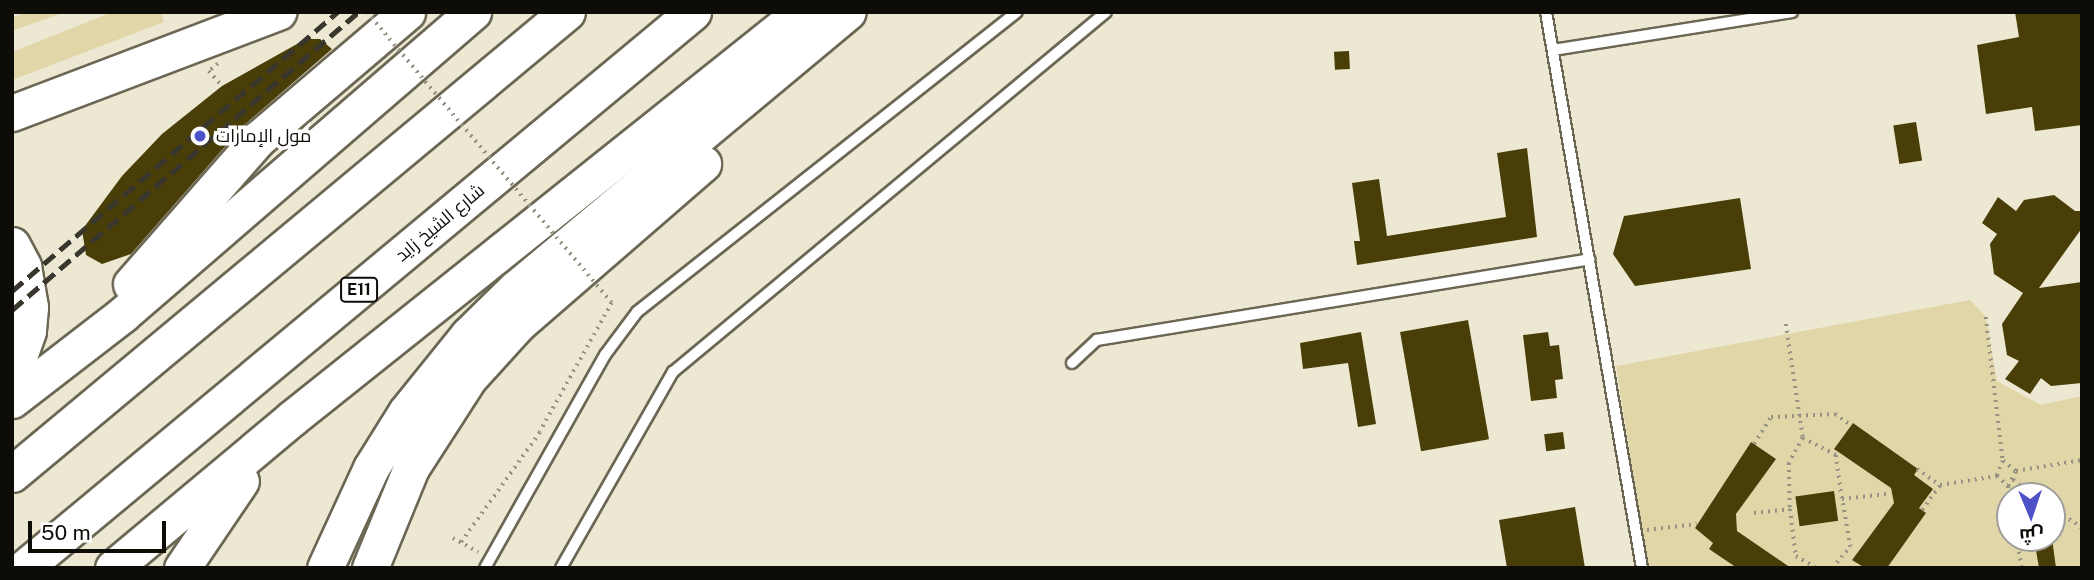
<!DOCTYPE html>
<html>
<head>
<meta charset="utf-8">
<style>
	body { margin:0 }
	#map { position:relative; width:2094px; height:580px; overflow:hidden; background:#ece8d2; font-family:"Public Sans",Cairo,sans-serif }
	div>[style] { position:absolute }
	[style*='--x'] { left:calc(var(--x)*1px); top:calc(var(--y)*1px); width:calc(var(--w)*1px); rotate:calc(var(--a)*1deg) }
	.green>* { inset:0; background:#e0d6a7 }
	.building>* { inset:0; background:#493e08; transform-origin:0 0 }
	.path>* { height:3.5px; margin-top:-1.75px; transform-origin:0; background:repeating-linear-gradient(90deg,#979383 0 2px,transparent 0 7px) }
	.roads { filter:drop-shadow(2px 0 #6b6754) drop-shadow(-2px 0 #6b6754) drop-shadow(0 2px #6b6754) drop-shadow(0 -2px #6b6754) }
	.service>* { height:10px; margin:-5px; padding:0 5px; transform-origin:5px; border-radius:5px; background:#fff }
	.motorway>* { height:35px; margin:-17.5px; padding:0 17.5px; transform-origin:17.5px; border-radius:17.5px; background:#fff }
	.rail>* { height:5px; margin-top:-2.5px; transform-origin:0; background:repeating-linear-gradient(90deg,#39372d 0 14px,transparent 0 21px) }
	.path-bridge>* { height:3.5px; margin-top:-1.75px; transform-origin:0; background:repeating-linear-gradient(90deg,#979383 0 2px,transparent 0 7px) }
	.dots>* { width:19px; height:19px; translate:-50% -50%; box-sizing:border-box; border:4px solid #fff; border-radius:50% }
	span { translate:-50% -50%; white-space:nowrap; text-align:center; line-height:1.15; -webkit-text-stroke:7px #fff; paint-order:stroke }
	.shield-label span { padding:2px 5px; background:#fff; border:2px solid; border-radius:5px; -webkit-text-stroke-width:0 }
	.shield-label { font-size:16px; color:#0e0c06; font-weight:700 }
	.poi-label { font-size:18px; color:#0e0c06 }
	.left { translate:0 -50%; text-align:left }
	.street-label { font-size:18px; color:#0e0c06 }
	.frame { position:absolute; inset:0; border:14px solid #0e0c06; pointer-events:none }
	.north { position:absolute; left:1996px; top:482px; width:70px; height:70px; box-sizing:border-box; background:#fff; border:2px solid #9f9e9b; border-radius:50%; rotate:178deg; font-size:19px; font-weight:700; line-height:28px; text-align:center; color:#0e0c06 }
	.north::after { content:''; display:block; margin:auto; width:24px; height:32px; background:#4e51c7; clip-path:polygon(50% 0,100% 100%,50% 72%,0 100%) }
	.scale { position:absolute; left:28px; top:521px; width:138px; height:32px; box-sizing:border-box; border:4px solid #0e0c06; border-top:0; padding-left:9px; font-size:21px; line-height:24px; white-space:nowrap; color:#0e0c06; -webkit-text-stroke:5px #fff; paint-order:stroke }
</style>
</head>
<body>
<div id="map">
	<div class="green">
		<i style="clip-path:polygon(27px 12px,65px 12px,12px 31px,12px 18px)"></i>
		<i style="clip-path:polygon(113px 12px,161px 12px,164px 22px,12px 80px,12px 52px)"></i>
		<i style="clip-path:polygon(evenodd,1970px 300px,1986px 317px,1997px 381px,2041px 405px,2082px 396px,2082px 568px,1887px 568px,1926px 513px,1919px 508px,1933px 489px,1913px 475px,1917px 468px,1853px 423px,1835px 450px,1891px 488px,1894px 503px,1852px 559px,1865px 568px,1791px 568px,1737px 531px,1736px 514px,1775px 460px,1751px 442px,1695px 527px,1713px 543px,1709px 549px,1737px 568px,1648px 568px,1616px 366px,1970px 300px,2010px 496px,2052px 496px,2052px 538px,2010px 538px,2010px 496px)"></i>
	</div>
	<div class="building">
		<i style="clip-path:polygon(2015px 12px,2082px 12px,2082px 125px,2035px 131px,2032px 107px,1986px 114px,1977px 45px,2019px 37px)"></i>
		<i style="clip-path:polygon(306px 39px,320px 39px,332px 49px,243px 126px,131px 254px,102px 264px,86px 255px,82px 230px,122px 176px,162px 134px,222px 86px)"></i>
		<i style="left:1349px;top:51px;width:18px;height:15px;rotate:87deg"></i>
		<i style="left:1916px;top:122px;width:39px;height:23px;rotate:81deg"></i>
		<i style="clip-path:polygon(1527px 148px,1537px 237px,1357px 265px,1354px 241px,1360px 241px,1352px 183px,1379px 179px,1387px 236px,1506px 217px,1497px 153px)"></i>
		<i style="clip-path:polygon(2054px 195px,2075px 211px,2082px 211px,2082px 228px,2039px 288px,2082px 282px,2082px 383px,2051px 386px,2041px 378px,2030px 394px,2005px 379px,2019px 361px,2007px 355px,2002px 324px,2023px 293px,1994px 274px,1990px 244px,1997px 234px,1982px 223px,1998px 197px,2016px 211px,2024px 200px)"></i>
		<i style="clip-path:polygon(1740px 198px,1751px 269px,1635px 286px,1613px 254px,1624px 216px)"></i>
		<i style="left:1468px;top:320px;width:121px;height:69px;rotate:80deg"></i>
		<i style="clip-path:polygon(1361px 332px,1376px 424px,1358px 427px,1348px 363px,1303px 369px,1300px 343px)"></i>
		<i style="clip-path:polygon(1548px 332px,1550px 346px,1559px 345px,1563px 379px,1555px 380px,1557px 398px,1531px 401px,1523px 335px)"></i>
		<i style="clip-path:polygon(1853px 423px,1918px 469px,1914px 475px,1933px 489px,1919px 508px,1926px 513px,1887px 568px,1865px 568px,1852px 560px,1894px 503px,1891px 488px,1834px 449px)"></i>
		<i style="left:1563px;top:432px;width:17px;height:19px;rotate:83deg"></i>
		<i style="clip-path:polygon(1751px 442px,1776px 459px,1736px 514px,1737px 531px,1791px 568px,1737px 568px,1709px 549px,1713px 543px,1695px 528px)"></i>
		<i style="left:1834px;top:491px;width:30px;height:39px;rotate:82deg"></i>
		<i style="clip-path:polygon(1575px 507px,1585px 568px,1507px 568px,1499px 520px)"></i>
		<i style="clip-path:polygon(2034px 538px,2052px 538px,2056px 568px,2039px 568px)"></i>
	</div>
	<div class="path">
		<i style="--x:218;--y:64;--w:11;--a:142"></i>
		<i style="--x:209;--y:71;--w:20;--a:49"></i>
		<i style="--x:1986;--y:317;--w:145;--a:83.3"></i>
		<i style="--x:2003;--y:461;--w:16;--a:112"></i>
		<i style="--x:1997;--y:476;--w:15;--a:42"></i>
		<i style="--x:2008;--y:486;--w:12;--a:81"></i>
		<i style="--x:1786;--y:324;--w:115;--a:81.5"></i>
		<i style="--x:1803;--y:438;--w:29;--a:119"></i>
		<i style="--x:1789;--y:463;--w:46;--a:88.8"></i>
		<i style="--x:1790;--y:509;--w:47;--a:82.7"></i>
		<i style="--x:1796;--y:556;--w:24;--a:30"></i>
		<i style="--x:1803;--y:438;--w:37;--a:27"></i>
		<i style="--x:1836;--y:455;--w:44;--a:82.2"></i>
		<i style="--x:1754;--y:444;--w:32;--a:-58"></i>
		<i style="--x:1771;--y:417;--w:64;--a:-2.7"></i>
		<i style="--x:1835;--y:414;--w:19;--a:35"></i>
		<i style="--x:2003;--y:461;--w:16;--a:38"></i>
		<i style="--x:2016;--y:471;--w:67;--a:-9.5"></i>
		<i style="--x:1917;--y:469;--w:28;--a:35"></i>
		<i style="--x:2013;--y:480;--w:27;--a:36"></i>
		<i style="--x:2008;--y:486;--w:17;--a:-62"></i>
		<i style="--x:2052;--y:507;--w:37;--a:35"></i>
		<i style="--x:1922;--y:510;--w:31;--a:-54"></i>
		<i style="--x:1940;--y:485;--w:58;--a:-9"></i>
		<i style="--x:1754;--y:513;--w:36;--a:-6"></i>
		<i style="--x:1647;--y:530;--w:50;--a:-6.8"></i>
		<i style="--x:453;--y:538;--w:29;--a:29"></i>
		<i style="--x:2017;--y:538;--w:30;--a:81"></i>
		<i style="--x:461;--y:542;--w:135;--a:-54.3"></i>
		<i style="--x:1832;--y:568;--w:28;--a:-49"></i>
		<i style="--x:1850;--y:547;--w:49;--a:-99.5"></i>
		<i style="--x:1842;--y:499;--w:45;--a:-6.3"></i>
	</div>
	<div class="roads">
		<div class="service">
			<i style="--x:1546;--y:12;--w:564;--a:80.2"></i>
			<i style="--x:1553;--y:50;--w:242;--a:-9"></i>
			<i style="--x:1072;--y:363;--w:34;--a:-43"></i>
			<i style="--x:1097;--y:340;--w:499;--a:-9.3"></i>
			<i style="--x:485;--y:568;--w:244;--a:-60.6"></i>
			<i style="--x:605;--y:355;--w:54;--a:-53.3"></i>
			<i style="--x:637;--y:312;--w:484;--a:-38.3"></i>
			<i style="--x:561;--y:568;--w:226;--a:-60.3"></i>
			<i style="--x:673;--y:372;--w:563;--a:-39.74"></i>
		</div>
		<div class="motorway">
			<i style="--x:12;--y:113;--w:285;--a:-20.8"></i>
			<i style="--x:12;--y:245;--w:24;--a:62"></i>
			<i style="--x:23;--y:266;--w:42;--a:80.3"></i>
			<i style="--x:30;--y:307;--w:24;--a:95"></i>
			<i style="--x:28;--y:331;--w:49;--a:109.2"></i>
			<i style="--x:131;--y:284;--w:193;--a:-48.8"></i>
			<i style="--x:258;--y:139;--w:196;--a:-40.4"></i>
			<i style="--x:12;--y:400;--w:139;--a:-37.7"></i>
			<i style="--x:122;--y:315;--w:464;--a:-40.8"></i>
			<i style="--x:12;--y:474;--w:722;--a:-39.78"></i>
			<i style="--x:24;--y:568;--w:870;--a:-39.73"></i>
			<i style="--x:113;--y:568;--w:232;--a:-39.9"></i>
			<i style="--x:291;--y:419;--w:652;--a:-38.59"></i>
			<i style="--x:182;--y:568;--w:105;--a:-55.9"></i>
			<i style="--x:325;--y:568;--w:110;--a:-65.3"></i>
			<i style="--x:371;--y:468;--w:66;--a:-58"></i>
			<i style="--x:406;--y:412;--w:99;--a:-51.2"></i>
			<i style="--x:468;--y:335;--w:66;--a:-44.4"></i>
			<i style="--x:515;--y:289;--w:433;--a:-39.8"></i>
			<i style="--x:370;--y:568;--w:108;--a:-67.7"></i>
			<i style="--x:411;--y:468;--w:107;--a:-57.2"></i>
			<i style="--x:469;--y:378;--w:73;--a:-47.8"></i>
			<i style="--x:518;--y:324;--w:245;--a:-40.9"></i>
		</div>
	</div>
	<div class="rail">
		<i style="--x:12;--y:291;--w:429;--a:-40.6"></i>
		<i style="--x:12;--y:310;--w:457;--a:-40.7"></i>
	</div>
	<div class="path-bridge">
		<i style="--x:367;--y:12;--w:380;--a:49.9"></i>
		<i style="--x:612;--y:303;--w:148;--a:119.2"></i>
	</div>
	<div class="dots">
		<i style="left:200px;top:136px;background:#4e51c7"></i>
	</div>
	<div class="shield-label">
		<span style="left:359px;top:290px">E11</span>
	</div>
	<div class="poi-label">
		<span class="left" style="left:216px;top:136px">مول الإمارات</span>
	</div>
	<div class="street-label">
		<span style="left:440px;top:223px;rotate:-40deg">شارع الشيخ زايد</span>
	</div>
	<div class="frame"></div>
	<div class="north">ش</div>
	<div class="scale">50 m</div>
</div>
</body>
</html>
